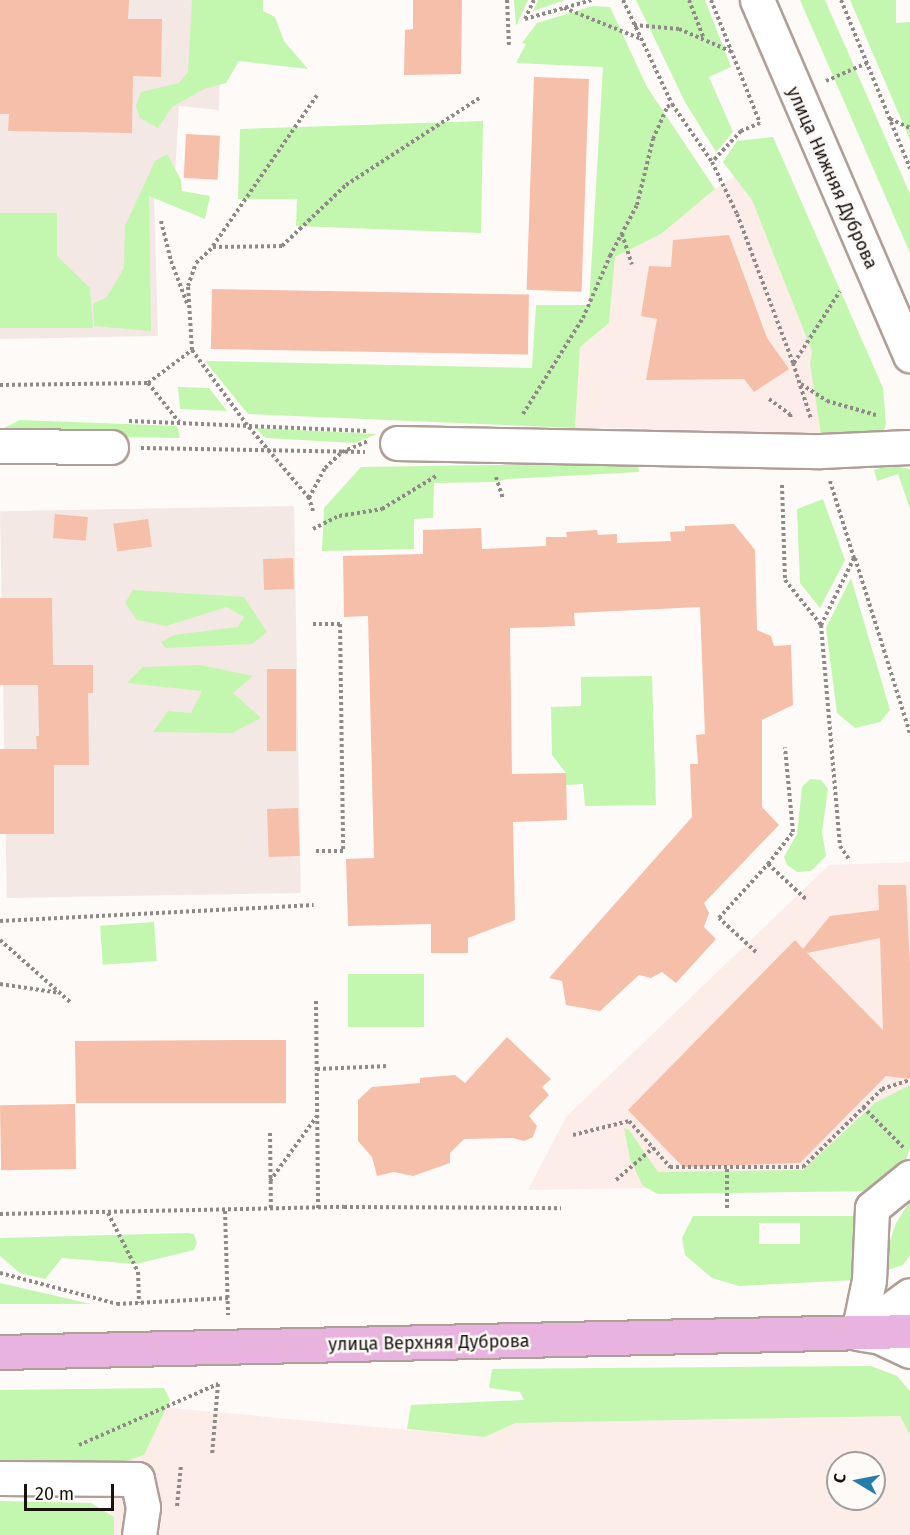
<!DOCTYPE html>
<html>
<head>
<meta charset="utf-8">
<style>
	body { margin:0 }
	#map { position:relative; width:910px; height:1535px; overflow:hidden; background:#fefaf8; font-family:"Fira Sans",sans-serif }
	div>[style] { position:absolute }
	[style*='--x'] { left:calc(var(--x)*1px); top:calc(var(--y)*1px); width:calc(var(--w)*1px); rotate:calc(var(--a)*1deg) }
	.commercial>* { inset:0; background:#fdede8 }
	.built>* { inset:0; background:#f3e8e4; transform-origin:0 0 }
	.green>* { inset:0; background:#c3f6af; transform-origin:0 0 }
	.building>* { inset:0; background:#f6bfa9; transform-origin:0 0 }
	.path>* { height:4px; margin-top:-2px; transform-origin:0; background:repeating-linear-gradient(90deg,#8f8a88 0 3px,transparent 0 6px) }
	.roads { filter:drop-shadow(2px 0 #b09f98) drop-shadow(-2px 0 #b09f98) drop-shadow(0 2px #b09f98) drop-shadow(0 -2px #b09f98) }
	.minor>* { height:33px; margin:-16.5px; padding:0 16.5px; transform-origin:16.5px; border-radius:16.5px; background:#fff }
	.major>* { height:33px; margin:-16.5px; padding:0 16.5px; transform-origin:16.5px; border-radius:16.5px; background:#e8b3df }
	span { translate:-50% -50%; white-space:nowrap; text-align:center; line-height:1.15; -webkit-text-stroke:5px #fefaf8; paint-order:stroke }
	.street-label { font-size:18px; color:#191310 }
	.north { position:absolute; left:826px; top:1451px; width:60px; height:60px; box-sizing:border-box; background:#fefaf8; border:2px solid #a29e9b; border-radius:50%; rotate:280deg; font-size:16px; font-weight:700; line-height:24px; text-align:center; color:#191310 }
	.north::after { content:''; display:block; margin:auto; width:21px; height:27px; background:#257dac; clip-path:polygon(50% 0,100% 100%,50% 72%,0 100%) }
	.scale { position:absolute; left:24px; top:1484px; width:90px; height:27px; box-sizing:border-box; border:3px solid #191310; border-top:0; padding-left:8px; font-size:18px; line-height:21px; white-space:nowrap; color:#191310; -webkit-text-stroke:4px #fefaf8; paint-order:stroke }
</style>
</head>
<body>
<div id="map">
	<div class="commercial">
		<i style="clip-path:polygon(750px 167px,868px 456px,642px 457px,643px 428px,575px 428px,580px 347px,609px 323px,615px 257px,661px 234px,715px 189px)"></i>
		<i style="clip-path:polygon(910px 862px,910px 1114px,836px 1185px,528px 1190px,566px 1117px,829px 865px)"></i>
		<i style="clip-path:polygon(evenodd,139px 1405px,485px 1437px,515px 1423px,900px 1416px,910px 1435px,910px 1535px,107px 1535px,122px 1416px,139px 1405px,838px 1463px,874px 1463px,874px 1499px,838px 1499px,838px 1463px)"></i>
	</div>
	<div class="built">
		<i style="clip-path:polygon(0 0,222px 0,219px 110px,179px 106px,174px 194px,154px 197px,158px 336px,0 339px)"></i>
		<i style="left:294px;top:506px;width:387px;height:294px;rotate:89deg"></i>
	</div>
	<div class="green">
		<i style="clip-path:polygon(192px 0,263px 0,263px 11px,275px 17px,284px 41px,308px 69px,239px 61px,226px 83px,204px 89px,172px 107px,158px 128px,140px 118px,136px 106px,141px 92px,179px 83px,188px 72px)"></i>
		<i style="clip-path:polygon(514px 0,528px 0,516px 26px)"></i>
		<i style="clip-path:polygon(538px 0,565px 0,533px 11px)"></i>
		<i style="clip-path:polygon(636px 0,705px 0,731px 67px,709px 77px,733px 132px,716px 152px,685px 102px)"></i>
		<i style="clip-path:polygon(800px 0,825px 0,910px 194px,910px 253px)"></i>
		<i style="clip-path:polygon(850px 0,896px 0,896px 23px,910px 22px,910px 140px)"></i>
		<i style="clip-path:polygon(593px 6px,610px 7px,647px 87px,715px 189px,661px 234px,615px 257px,609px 323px,580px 347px,575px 428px,248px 414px,205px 361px,532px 368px,536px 305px,589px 305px,603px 67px,516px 63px,526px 44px,522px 43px,537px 23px)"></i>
		<i style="clip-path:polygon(483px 121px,481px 233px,296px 226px,297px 199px,238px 199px,240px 129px)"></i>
		<i style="clip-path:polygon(773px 137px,883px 388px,886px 424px,884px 430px,872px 435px,822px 440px,810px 364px,812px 351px,752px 200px,723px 162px,737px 141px)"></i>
		<i style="clip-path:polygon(167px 154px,181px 180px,182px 191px,210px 196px,205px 219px,149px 196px,151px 331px,94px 326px,93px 304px,107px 297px,124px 268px,125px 226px,155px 161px)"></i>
		<i style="clip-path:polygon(0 213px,57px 213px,57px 256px,90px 288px,93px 328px,0 328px)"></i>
		<i style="clip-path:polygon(178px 387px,209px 388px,227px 411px,180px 409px)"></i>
		<i style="clip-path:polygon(20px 420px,177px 426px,180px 438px,0 435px,0 430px)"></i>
		<i style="clip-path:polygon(255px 428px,377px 434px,355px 443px,266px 438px)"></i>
		<i style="clip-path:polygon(638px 463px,639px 472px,507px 479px,496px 482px,434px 483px,433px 518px,414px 519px,414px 549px,322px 551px,324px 508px,361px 467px)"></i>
		<i style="clip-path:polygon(888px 465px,910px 469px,910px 509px,898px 474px,877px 481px,874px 470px)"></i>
		<i style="clip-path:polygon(823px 499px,845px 560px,820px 608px,800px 583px,797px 509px)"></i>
		<i style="clip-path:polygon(851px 578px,890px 710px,880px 722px,855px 728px,837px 713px,826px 628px)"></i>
		<i style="clip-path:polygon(133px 590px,244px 597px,267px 632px,252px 644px,166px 648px,161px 642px,174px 635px,238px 627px,244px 617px,227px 607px,166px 626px,137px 620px,125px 603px)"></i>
		<i style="clip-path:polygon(200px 665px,253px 676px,233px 693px,261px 718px,232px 733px,153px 732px,168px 711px,191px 713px,202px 691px,127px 683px,143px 667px)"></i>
		<i style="clip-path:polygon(652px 676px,656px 805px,585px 806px,583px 784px,566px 785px,566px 773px,552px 755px,551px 707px,581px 706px,581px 677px)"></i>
		<i style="clip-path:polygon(810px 779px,821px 780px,828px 789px,822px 832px,826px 856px,811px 871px,797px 872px,787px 865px,784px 857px,797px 834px,802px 787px)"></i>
		<i style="left:154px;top:922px;width:39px;height:54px;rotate:86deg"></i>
		<i style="left:348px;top:974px;width:76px;height:53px"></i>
		<i style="clip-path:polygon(910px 1085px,910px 1148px,900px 1176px,879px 1191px,658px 1194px,643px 1186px,630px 1159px,624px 1128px,629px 1130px,658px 1172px,803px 1170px,875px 1103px)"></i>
		<i style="clip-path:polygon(910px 1201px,910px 1255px,903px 1265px,879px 1273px,896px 1223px)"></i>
		<i style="clip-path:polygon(evenodd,693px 1216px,858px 1216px,856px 1280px,739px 1286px,712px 1278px,685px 1255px,682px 1238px,693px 1216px,759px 1223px,800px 1223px,800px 1244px,759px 1244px,759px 1223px)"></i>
		<i style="clip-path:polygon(187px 1233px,194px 1234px,197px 1243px,194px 1250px,136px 1264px,62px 1258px,45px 1279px,20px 1273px,0 1256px,0 1238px)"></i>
		<i style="clip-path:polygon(0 1283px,91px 1304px,0 1304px)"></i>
		<i style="clip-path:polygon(871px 1366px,897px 1376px,910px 1391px,910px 1435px,900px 1416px,515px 1423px,485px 1437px,407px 1429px,411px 1405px,524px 1400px,520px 1392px,489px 1388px,492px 1369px)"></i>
		<i style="clip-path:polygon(164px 1388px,170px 1400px,144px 1455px,122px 1462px,0 1463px,0 1390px)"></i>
		<i style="clip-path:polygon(0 1501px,91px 1503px,114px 1517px,114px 1535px,0 1535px)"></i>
	</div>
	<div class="building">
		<i style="clip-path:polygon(0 0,129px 0,128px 19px,162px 19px,161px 77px,133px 76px,132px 133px,8px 131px,9px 114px,0 114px)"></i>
		<i style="clip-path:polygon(413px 0,462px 0,461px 74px,404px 75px,405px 30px,413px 29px)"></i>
		<i style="left:534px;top:77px;width:55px;height:213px;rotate:2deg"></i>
		<i style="left:186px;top:134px;width:34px;height:44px;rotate:3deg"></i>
		<i style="clip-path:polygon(729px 235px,767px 338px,789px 369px,754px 392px,744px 379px,646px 380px,657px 319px,641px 316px,649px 266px,671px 267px,673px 240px)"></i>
		<i style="left:212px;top:289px;width:317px;height:60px;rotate:1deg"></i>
		<i style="left:55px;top:514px;width:33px;height:24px;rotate:5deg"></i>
		<i style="left:148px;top:519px;width:28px;height:35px;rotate:82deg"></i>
		<i style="clip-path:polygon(734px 524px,755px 550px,757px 630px,771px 636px,774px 646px,791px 645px,793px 705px,762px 720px,762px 807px,779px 825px,704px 903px,709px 913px,704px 927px,716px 939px,676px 983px,662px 972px,651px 978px,639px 975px,600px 1011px,566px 1005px,562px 981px,549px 978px,692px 817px,690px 764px,698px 764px,696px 735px,705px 734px,700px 607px,574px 613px,575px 626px,510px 628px,512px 774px,566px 773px,567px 820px,513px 822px,515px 920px,468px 938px,468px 953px,431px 953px,431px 924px,348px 926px,346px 859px,374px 858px,368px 616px,344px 617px,343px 556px,423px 554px,423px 530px,481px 528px,482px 549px,546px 546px,546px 537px,567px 537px,566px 532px,597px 530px,598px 535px,617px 534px,617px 543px,671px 541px,670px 532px,685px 531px,685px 526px)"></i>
		<i style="left:293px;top:558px;width:31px;height:30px;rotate:88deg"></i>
		<i style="clip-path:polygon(0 598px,52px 598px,53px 665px,93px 665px,93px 693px,88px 693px,89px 765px,54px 765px,54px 834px,0 834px,0 749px,37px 749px,36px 736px,39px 736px,38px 685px,0 685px)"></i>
		<i style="left:267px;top:669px;width:29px;height:82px"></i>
		<i style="left:298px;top:808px;width:48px;height:31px;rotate:88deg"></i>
		<i style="clip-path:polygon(evenodd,878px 885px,906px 885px,910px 965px,910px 1079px,886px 1076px,800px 1163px,683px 1167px,628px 1110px,795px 940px,803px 949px,830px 916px,879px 910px,878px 885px,880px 938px,883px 1030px,807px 953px,880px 938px)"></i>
		<i style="clip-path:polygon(507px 1037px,551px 1079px,542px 1087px,549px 1095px,529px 1116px,537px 1126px,533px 1137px,524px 1141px,513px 1138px,464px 1139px,450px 1153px,450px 1163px,413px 1176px,394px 1172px,377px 1176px,372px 1157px,358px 1141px,358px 1100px,372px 1087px,420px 1083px,420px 1078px,455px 1075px,465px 1083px)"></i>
		<i style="clip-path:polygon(237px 1040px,286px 1040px,286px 1103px,76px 1103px,75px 1041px)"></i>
		<i style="left:75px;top:1104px;width:65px;height:75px;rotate:89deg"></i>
	</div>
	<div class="path">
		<i style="--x:507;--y:0;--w:45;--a:87.5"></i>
		<i style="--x:623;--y:0;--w:115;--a:64.8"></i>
		<i style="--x:672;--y:104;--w:70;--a:55.4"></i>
		<i style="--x:712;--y:162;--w:58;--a:64.3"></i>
		<i style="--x:737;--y:214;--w:159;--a:69.4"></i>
		<i style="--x:793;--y:363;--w:59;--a:72.2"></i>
		<i style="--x:689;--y:0;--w:42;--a:69"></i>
		<i style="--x:711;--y:0;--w:132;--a:68.3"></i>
		<i style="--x:760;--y:123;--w:21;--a:157"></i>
		<i style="--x:741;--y:131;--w:42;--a:133.1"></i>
		<i style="--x:841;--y:0;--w:182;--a:67.7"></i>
		<i style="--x:564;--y:8;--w:83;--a:21.9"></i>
		<i style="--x:525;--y:19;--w:70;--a:-15.8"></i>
		<i style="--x:525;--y:19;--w:21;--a:-65"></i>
		<i style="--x:634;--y:25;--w:45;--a:5.1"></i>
		<i style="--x:679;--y:29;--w:56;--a:23.3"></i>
		<i style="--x:826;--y:81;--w:45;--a:-23.7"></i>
		<i style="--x:890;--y:119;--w:22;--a:24"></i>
		<i style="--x:161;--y:221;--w:41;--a:76"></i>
		<i style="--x:171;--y:261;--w:48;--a:69.3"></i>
		<i style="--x:622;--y:234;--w:32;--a:72"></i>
		<i style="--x:213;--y:246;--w:183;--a:-55.4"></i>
		<i style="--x:794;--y:363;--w:85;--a:-57.4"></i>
		<i style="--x:148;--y:383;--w:50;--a:51.5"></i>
		<i style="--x:801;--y:384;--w:31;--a:33"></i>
		<i style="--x:827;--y:401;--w:51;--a:15.9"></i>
		<i style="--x:0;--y:385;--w:148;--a:-0.8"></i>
		<i style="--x:148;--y:383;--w:55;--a:-36.9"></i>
		<i style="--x:769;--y:399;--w:26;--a:36"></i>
		<i style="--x:790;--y:414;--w:5;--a:79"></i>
		<i style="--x:523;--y:414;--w:113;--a:-58"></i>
		<i style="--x:583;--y:318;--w:68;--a:-66.5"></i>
		<i style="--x:610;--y:256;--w:58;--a:-62.1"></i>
		<i style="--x:637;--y:205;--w:68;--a:-76.4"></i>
		<i style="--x:653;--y:139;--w:35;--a:-66"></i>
		<i style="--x:667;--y:107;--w:6;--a:-31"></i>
		<i style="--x:129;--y:421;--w:239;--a:2.4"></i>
		<i style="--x:141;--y:448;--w:224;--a:1"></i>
		<i style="--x:496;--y:477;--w:22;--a:72"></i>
		<i style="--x:830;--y:481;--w:81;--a:72.7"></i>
		<i style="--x:854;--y:558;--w:75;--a:116.2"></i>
		<i style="--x:821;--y:625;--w:222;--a:85.1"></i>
		<i style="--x:840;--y:846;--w:18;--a:56"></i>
		<i style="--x:782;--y:485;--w:95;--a:88.2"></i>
		<i style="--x:785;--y:580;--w:58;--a:51.3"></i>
		<i style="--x:309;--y:498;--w:34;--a:-62"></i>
		<i style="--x:325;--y:468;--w:23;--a:-43"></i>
		<i style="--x:342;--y:452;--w:28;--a:-23"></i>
		<i style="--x:313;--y:511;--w:14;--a:-107"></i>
		<i style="--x:309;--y:498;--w:96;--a:-130.3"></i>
		<i style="--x:247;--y:425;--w:93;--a:-126.3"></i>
		<i style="--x:192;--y:350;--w:64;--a:-93.6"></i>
		<i style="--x:188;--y:286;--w:24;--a:-71"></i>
		<i style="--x:196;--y:263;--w:23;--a:-43"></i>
		<i style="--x:213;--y:247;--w:69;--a:-0.8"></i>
		<i style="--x:282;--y:246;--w:88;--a:-43.6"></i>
		<i style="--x:346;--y:185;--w:161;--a:-33.1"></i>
		<i style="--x:313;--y:529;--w:29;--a:-27"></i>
		<i style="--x:339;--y:516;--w:44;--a:-9.2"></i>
		<i style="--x:382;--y:509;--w:63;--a:-31.4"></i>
		<i style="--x:855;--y:558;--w:184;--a:72.6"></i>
		<i style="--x:313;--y:624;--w:27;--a:0"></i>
		<i style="--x:340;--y:624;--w:227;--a:89.2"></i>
		<i style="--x:343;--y:851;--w:29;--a:180"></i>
		<i style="--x:768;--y:864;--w:54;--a:42.8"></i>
		<i style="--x:0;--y:921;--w:314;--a:-2.9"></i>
		<i style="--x:0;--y:940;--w:94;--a:41.5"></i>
		<i style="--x:756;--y:952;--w:50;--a:-137.4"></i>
		<i style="--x:719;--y:918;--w:73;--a:-47.8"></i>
		<i style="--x:768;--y:864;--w:41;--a:-52"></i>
		<i style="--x:793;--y:832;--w:85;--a:-95.4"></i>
		<i style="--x:0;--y:984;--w:61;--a:8.5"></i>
		<i style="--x:316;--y:1001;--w:207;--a:89.4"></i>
		<i style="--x:317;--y:1069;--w:72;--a:-2.4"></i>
		<i style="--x:863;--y:1107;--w:57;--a:45"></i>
		<i style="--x:270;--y:1133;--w:77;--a:89.3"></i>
		<i style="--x:573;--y:1135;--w:58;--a:-14"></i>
		<i style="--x:629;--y:1121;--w:62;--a:48.3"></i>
		<i style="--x:670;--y:1167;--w:133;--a:0"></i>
		<i style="--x:803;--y:1167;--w:111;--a:-44.6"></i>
		<i style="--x:882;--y:1089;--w:29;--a:-18"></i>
		<i style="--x:727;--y:1169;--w:39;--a:90"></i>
		<i style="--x:616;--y:1180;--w:49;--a:-40.9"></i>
		<i style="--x:270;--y:1181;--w:80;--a:-54.1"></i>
		<i style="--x:225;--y:1211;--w:104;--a:88.3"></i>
		<i style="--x:108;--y:1213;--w:66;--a:63"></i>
		<i style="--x:138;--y:1272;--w:31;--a:88"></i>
		<i style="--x:0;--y:1214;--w:344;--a:-1.2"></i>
		<i style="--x:344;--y:1207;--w:217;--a:0.3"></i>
		<i style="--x:0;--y:1273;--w:121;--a:14.8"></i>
		<i style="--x:117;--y:1304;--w:112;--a:-3.1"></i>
		<i style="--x:79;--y:1445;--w:152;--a:-23.7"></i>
		<i style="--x:218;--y:1384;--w:71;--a:94.8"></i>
		<i style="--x:177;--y:1506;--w:41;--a:-84.4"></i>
	</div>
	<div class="roads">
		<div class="minor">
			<i style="--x:757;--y:0;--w:387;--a:66.7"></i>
			<i style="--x:397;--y:443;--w:424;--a:1.1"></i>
			<i style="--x:821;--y:451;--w:89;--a:-2.6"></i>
			<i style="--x:0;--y:446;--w:111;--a:0.5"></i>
			<i style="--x:858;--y:1333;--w:54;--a:-78.3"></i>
			<i style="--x:869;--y:1280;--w:72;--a:-87.6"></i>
			<i style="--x:872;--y:1208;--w:49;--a:-39.2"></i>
			<i style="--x:858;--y:1333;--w:64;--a:-36.2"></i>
			<i style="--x:862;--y:1334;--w:18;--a:9"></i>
			<i style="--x:880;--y:1337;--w:33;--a:25"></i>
			<i style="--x:0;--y:1478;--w:137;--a:0.4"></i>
			<i style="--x:137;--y:1479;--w:29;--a:78"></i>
			<i style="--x:143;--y:1507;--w:28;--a:98"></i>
		</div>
		<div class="major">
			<i style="--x:0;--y:1352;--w:910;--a:-1.32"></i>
		</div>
	</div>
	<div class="street-label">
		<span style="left:832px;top:178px;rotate:66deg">улица Нижняя Дуброва</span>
		<span style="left:429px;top:1343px;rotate:-1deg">улица Верхняя Дуброва</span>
	</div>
	<div class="north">С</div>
	<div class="scale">20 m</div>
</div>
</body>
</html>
